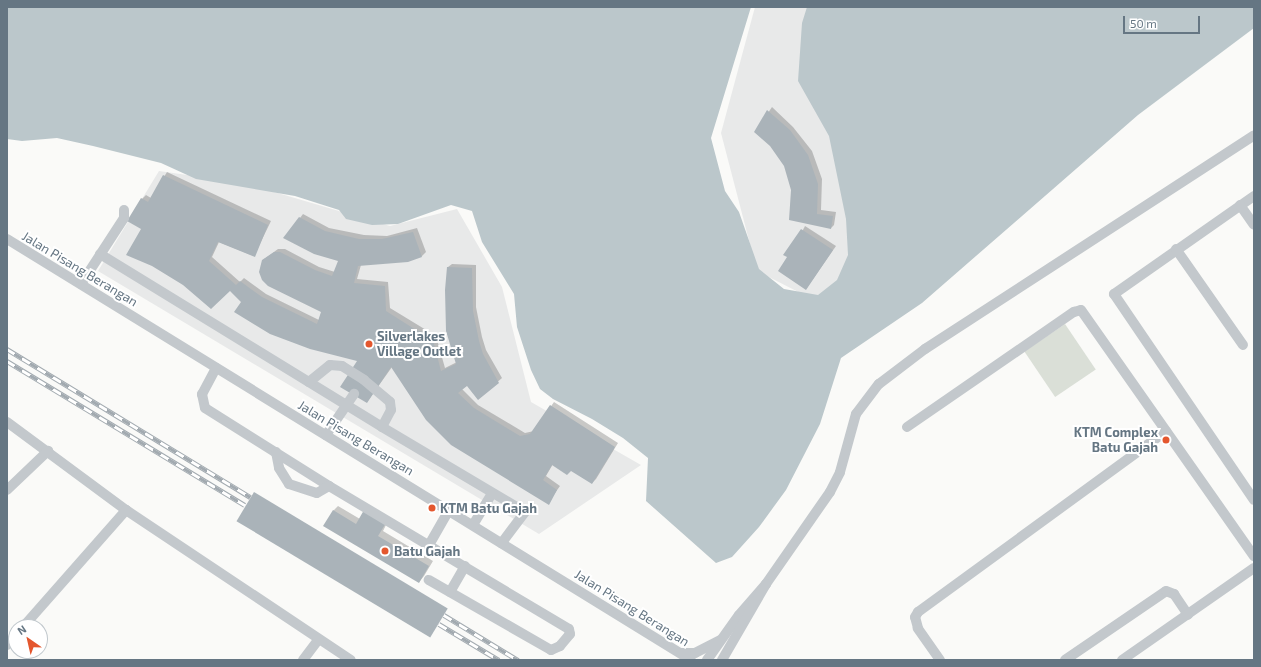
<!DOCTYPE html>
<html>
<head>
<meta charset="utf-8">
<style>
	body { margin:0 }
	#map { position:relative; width:1261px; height:667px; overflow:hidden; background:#fafaf8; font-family:"Exo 2",sans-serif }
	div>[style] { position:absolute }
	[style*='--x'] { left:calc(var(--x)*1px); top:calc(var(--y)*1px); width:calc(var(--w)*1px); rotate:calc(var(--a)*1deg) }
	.built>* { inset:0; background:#e8e9e9 }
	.green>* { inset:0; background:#dadfd7; transform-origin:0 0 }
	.water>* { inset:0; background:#bbc7cb }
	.shadow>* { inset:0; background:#0003 }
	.building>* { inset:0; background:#aab3b9; transform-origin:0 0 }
	.minor>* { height:10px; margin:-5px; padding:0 5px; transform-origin:5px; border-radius:5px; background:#c3c8cc }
	.rail>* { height:4.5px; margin-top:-2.25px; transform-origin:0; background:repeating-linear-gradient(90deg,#fff 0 9px,#a2aab0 0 18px); box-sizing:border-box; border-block:1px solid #a2aab0 }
	.dots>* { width:11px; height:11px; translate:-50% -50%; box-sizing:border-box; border:2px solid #fff; border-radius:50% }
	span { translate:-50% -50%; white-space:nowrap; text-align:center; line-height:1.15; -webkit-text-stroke:4px #fff; paint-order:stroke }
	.street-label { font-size:13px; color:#657683 }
	.poi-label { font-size:13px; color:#657683; font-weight:700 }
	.left { translate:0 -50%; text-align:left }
	.right { translate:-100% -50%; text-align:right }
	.frame { position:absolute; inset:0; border:8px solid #657683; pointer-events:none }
	.north { position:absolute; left:8px; top:619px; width:40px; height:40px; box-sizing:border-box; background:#fff; border:1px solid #c1c8cd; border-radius:50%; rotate:326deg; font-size:11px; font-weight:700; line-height:16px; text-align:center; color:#657683 }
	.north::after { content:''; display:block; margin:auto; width:14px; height:18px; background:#e4572e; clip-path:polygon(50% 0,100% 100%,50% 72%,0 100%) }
	.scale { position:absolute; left:1123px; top:16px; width:77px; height:18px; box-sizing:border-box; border:2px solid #657683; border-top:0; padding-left:5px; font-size:12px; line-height:14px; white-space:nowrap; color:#657683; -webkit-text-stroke:3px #fff; paint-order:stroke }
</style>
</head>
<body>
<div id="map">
	<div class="built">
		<i style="clip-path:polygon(755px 7px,819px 7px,860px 280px,816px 301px,757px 271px,721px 133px)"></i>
		<i style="clip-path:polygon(159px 171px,244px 183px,390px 226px,457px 209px,502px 287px,531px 402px,641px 465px,539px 534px,98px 271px)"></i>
	</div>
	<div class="green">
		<i style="left:1065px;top:324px;width:55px;height:49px;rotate:56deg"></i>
	</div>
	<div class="water">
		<i style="clip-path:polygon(7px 7px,751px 7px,711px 138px,725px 191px,739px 212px,759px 269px,784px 289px,818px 295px,837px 280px,848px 255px,846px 219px,829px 136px,798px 81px,802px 23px,807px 7px,1254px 7px,1254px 28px,1138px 115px,922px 303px,841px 358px,820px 424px,786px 490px,759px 527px,732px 557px,716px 563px,646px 501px,648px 458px,623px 438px,592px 419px,553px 399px,540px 389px,531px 370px,517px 327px,514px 294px,482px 242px,472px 211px,451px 205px,398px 224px,372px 225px,346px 219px,339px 210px,295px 196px,196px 179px,161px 163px,93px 146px,57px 138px,22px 141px,7px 139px)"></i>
	</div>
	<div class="shadow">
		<i style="clip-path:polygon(772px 107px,793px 127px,812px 151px,822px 179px,821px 210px,836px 212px,834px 225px,831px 228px,792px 190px,785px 166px,771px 145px,755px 132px)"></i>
		<i style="clip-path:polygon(167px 172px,271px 221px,254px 256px,219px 242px,212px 257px,240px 282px,244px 278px,266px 294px,319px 320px,322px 311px,263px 260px,278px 249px,285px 249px,319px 267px,335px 272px,339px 260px,300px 218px,303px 214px,329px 228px,364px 235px,387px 236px,417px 228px,426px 252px,422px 256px,408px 261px,361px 265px,357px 279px,388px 282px,390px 308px,436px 336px,445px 368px,457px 362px,448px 267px,452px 264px,476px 265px,476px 307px,482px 337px,486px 350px,502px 378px,478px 399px,467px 385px,462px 389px,478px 405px,525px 433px,534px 431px,554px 402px,618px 443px,596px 479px,592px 483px,571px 470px,553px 464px,546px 476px,560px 486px,548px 503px,392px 367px,367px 402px,359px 360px,242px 302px,230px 290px,142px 228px,142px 199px,146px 195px,151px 198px)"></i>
		<i style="clip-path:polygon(805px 226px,836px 246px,806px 289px,789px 257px)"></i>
		<i style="clip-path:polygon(338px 506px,360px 519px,390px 517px,383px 531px,433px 561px,424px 576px,419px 582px,333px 511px)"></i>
	</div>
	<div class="building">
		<i style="clip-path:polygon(767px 110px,790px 130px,808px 155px,818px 184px,817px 214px,833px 216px,831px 229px,789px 220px,791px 190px,784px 166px,770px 146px,754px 132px)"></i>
		<i style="clip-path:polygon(163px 175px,268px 225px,255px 257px,218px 242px,209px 261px,236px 285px,240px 281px,262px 297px,317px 324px,321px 312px,268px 286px,262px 280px,259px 272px,262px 260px,274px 252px,280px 252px,315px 270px,332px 276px,338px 261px,314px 254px,283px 238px,299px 217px,325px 231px,359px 239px,382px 239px,413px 232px,422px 257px,408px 262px,358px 266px,354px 283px,385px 286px,386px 311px,416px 330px,426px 333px,433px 340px,441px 371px,456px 364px,446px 331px,445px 290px,447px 267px,472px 268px,473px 311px,479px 341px,483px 354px,499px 383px,478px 400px,467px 386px,458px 393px,474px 408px,520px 436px,530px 434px,550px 405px,615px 447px,592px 484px,571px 471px,567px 475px,552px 465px,543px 480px,557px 490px,549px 505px,451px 445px,426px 420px,391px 367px,367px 403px,340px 387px,357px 361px,310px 349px,270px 334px,234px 312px,241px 302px,230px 291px,211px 309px,183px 285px,152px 266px,126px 255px,141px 229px,127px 221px,141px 198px,148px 202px)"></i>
		<i style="clip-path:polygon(801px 229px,833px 250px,806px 290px,778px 271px,787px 257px,783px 255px)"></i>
		<i style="left:254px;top:492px;width:226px;height:34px;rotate:31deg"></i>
		<i style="clip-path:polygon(333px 510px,356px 524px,364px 510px,386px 523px,378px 536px,429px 566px,419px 583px,323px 526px)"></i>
	</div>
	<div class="minor">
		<i style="--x:1254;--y:196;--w:171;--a:145"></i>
		<i style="--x:1114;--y:294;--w:249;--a:55.8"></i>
		<i style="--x:1240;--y:205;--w:24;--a:55"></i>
		<i style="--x:7;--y:239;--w:803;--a:31.61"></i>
		<i style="--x:1176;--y:249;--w:117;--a:55.1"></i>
		<i style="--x:100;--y:254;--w:331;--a:31.5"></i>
		<i style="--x:382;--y:427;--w:166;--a:30.7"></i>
		<i style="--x:525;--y:512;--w:39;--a:127"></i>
		<i style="--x:81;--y:284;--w:79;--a:-56.9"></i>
		<i style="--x:124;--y:218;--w:8;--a:-90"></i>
		<i style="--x:216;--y:368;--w:30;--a:118"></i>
		<i style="--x:202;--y:394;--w:14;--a:78"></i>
		<i style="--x:205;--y:408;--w:146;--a:32.2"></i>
		<i style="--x:329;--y:486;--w:279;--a:30.8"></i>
		<i style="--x:569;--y:629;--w:5;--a:79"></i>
		<i style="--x:570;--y:634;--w:16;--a:130"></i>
		<i style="--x:560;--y:646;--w:10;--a:156"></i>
		<i style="--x:551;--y:650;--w:141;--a:-150.2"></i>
		<i style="--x:309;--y:382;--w:27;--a:-39"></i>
		<i style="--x:330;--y:365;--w:12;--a:5"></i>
		<i style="--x:342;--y:366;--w:26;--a:32"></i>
		<i style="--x:364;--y:380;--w:34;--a:40"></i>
		<i style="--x:390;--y:402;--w:8;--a:83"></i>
		<i style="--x:391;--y:410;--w:19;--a:118"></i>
		<i style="--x:7;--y:422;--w:148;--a:36.5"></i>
		<i style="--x:126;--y:510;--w:270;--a:33.7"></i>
		<i style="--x:907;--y:427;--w:203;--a:-34.6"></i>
		<i style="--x:1074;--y:312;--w:7;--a:-16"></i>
		<i style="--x:1081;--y:310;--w:301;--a:54.9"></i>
		<i style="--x:326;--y:435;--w:50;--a:-55.7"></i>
		<i style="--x:276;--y:452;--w:16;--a:79"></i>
		<i style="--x:279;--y:468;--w:19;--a:58"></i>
		<i style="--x:289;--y:484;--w:29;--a:18"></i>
		<i style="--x:317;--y:493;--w:14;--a:-30"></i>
		<i style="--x:7;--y:490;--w:57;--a:-43.6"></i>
		<i style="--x:473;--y:525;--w:37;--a:-59"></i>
		<i style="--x:429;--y:545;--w:40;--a:-60.3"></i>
		<i style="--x:766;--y:584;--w:112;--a:-55.2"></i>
		<i style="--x:830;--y:492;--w:22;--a:-63"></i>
		<i style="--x:840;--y:472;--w:60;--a:-74.6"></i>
		<i style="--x:856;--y:414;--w:38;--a:-53"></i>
		<i style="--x:879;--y:384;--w:58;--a:-37.3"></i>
		<i style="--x:925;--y:349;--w:392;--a:-33"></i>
		<i style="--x:450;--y:592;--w:30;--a:-60"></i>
		<i style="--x:23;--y:627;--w:156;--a:-48.6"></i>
		<i style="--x:7;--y:645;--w:13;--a:-48"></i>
		<i style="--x:681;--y:653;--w:14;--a:0"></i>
		<i style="--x:695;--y:653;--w:28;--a:-27"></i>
		<i style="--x:303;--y:660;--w:26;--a:-53"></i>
		<i style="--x:707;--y:660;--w:55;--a:-54.6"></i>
		<i style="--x:739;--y:615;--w:41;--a:-48.9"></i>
		<i style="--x:766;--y:584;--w:88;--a:120.1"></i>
		<i style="--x:940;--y:660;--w:39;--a:-125"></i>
		<i style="--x:918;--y:628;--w:11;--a:-105"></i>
		<i style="--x:915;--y:617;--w:6;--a:-59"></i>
		<i style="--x:918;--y:612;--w:307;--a:-36.1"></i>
		<i style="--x:1065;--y:660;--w:122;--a:-34.3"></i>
		<i style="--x:1166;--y:591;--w:9;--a:21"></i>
		<i style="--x:1174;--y:594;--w:25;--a:56"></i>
		<i style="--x:1122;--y:660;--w:161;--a:-34.9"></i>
	</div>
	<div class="rail">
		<i style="--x:7;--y:349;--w:285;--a:31.3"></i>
		<i style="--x:7;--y:361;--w:278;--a:31.2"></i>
		<i style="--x:444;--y:615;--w:87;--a:31.3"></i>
		<i style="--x:439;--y:624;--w:70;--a:31"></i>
	</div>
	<div class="dots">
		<i style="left:369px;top:344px;background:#e4572e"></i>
		<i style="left:1166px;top:440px;background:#e4572e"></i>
		<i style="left:432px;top:508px;background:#e4572e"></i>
		<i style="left:385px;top:551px;background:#e4572e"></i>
	</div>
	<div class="street-label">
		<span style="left:80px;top:269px;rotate:31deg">Jalan Pisang Berangan</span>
		<span style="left:356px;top:438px;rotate:31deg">Jalan Pisang Berangan</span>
		<span style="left:632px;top:608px;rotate:32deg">Jalan Pisang Berangan</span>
	</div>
	<div class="poi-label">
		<span class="left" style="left:377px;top:344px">Silverlakes<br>Village Outlet</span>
		<span class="right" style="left:1158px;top:440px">KTM Complex<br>Batu Gajah</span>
		<span class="left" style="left:440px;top:508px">KTM Batu Gajah</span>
		<span class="left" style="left:394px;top:551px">Batu Gajah</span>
	</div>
	<div class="frame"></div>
	<div class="north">N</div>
	<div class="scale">50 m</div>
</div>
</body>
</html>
